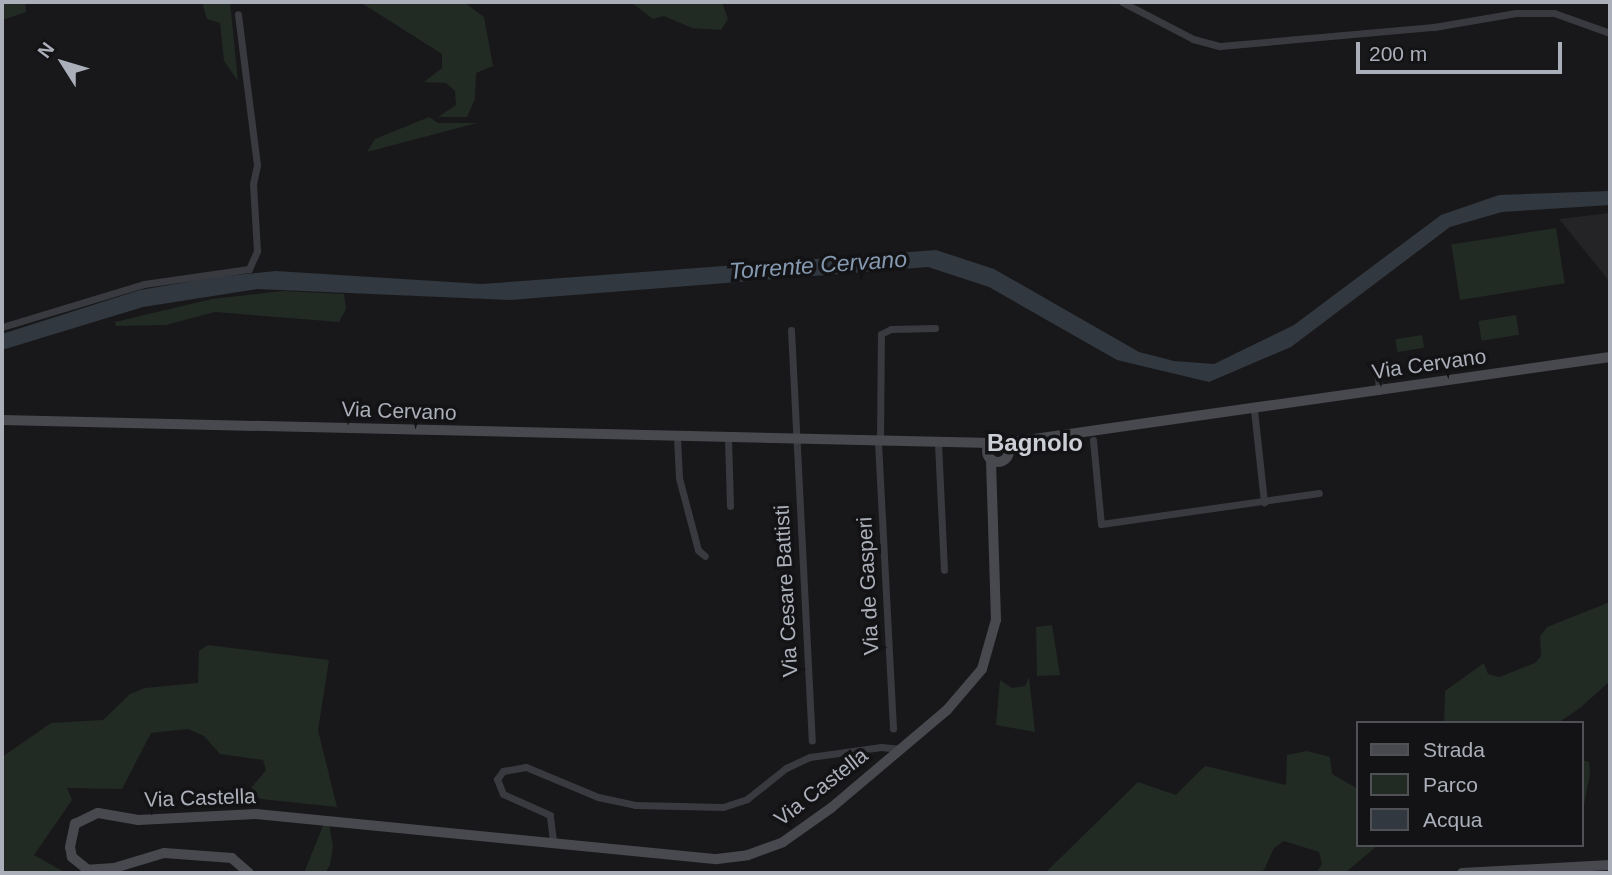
<!DOCTYPE html>
<html>
<head>
<meta charset="utf-8">
<style>
	body { margin:0 }
	#map { position:relative; width:1612px; height:875px; overflow:hidden; background:#18181a; font-family:Helvetica,sans-serif }
	div>[style] { position:absolute }
	[style*='--x'] { left:calc(var(--x)*1px); top:calc(var(--y)*1px); width:calc(var(--w)*1px); rotate:calc(var(--a)*1deg) }
	.built>* { inset:0; background:#242427 }
	.green>* { inset:0; background:#222a24; transform-origin:0 0 }
	.water>* { inset:0; background:#31383f }
	.street>* { height:7px; margin:-3.5px; padding:0 3.5px; transform-origin:3.5px; border-radius:3.5px; background:#393a3f }
	.secondary>* { height:10px; margin:-5px; padding:0 5px; transform-origin:5px; border-radius:5px; background:#47494f }
	.secondary>.ring { margin:-5px; padding:0; box-sizing:content-box; background:none; border:10px solid #47494f; border-radius:50% }
	span { translate:-50% -50%; white-space:nowrap; text-align:center; line-height:1.15; -webkit-text-stroke:7px #131315; paint-order:stroke }
	.street-label { font-size:21px; color:#abafb9 }
	.water-label { font-size:23px; color:#859ab1; font-style:italic }
	.quarter-label { font-size:24px; color:#ccced5; font-weight:700 }
	.frame { position:absolute; inset:0; border:4px solid #abafb9; pointer-events:none }
	.legend { position:absolute; left:1356px; top:721px; width:228px; height:126px; box-sizing:border-box; background:#131315; border:2px solid #505157; margin:0; padding:9px 12px; list-style:none; font-size:21px; color:#abafb9 }
	.legend li { display:flex; align-items:center; gap:14px; height:35px }
	.legend b { width:35px; border:2px solid #505157 }
	.north { position:absolute; left:28px; top:28px; width:70px; height:70px; -webkit-text-stroke:5px #131315; paint-order:stroke; rotate:307deg; font-size:19px; font-weight:700; line-height:28px; text-align:center; color:#abafb9 }
	.north::after { content:''; display:block; margin:auto; width:24px; height:32px; background:#abafb9; clip-path:polygon(50% 0,100% 100%,50% 72%,0 100%) }
	.scale { position:absolute; left:1356px; top:42px; width:206px; height:32px; box-sizing:border-box; border:4px solid #abafb9; border-top:0; padding-left:9px; font-size:21px; line-height:24px; white-space:nowrap; color:#abafb9; -webkit-text-stroke:5px #131315; paint-order:stroke }
</style>
</head>
<body>
<div id="map">
	<div class="built">
		<i style="clip-path:polygon(1610px 213px,1610px 282px,1559px 219px)"></i>
	</div>
	<div class="green">
		<i style="clip-path:polygon(2px 2px,25px 2px,26px 12px,2px 20px)"></i>
		<i style="clip-path:polygon(202px 2px,230px 2px,238px 81px,224px 61px,220px 23px,207px 19px)"></i>
		<i style="clip-path:polygon(360px 2px,464px 2px,484px 17px,493px 66px,476px 73px,475px 99px,467px 117px,438px 117px,456px 105px,455px 91px,446px 83px,424px 82px,442px 68px,442px 54px)"></i>
		<i style="clip-path:polygon(631px 2px,722px 2px,728px 19px,721px 30px,692px 28px,664px 16px,653px 19px)"></i>
		<i style="clip-path:polygon(429px 117px,438px 123px,477px 123px,367px 152px,375px 139px)"></i>
		<i style="left:1556px;top:228px;width:56px;height:106px;rotate:81deg"></i>
		<i style="clip-path:polygon(283px 291px,344px 294px,346px 309px,339px 322px,215px 312px,166px 325px,116px 326px,115px 322px,212px 299px)"></i>
		<i style="left:1516px;top:315px;width:20px;height:38px;rotate:81deg"></i>
		<i style="left:1422px;top:335px;width:13px;height:27px;rotate:81deg"></i>
		<i style="clip-path:polygon(1610px 602px,1610px 681px,1580px 708px,1558px 723px,1444px 723px,1445px 691px,1484px 663px,1488px 674px,1499px 677px,1535px 663px,1541px 656px,1540px 636px,1547px 627px)"></i>
		<i style="clip-path:polygon(1052px 625px,1060px 675px,1037px 676px,1036px 627px)"></i>
		<i style="clip-path:polygon(208px 645px,329px 660px,318px 730px,337px 807px,252px 798px,252px 787px,266px 770px,263px 760px,220px 754px,204px 736px,188px 729px,151px 733px,122px 789px,67px 788px,72px 800px,34px 855px,66px 873px,2px 873px,2px 757px,51px 723px,103px 720px,130px 694px,145px 688px,198px 683px,199px 651px)"></i>
		<i style="clip-path:polygon(1029px 677px,1035px 732px,996px 725px,1000px 680px,1012px 688px,1025px 686px)"></i>
		<i style="clip-path:polygon(1307px 751px,1330px 757px,1332px 774px,1358px 789px,1358px 845px,1378px 845px,1345px 873px,1316px 873px,1322px 864px,1319px 852px,1284px 841px,1274px 848px,1264px 870px,1255px 873px,1045px 873px,1138px 782px,1176px 795px,1205px 766px,1286px 785px,1287px 755px)"></i>
		<i style="clip-path:polygon(1582px 760px,1589px 762px,1590px 774px,1582px 815px)"></i>
		<i style="clip-path:polygon(324px 823px,329px 824px,333px 846px,330px 865px,325px 873px,304px 873px)"></i>
	</div>
	<div class="water">
		<i style="clip-path:polygon(1610px 191px,1610px 205px,1502px 212px,1450px 227px,1291px 347px,1209px 382px,1117px 360px,989px 287px,928px 267px,510px 300px,257px 289px,143px 307px,2px 350px,2px 334px,140px 290px,217px 277px,276px 271px,482px 284px,936px 250px,994px 269px,1139px 352px,1174px 361px,1214px 364px,1294px 325px,1441px 215px,1499px 195px)"></i>
	</div>
	<div class="street">
		<i style="--x:1122;--y:2;--w:80;--a:27.5"></i>
		<i style="--x:1193;--y:39;--w:28;--a:15"></i>
		<i style="--x:1220;--y:46;--w:215;--a:-5.1"></i>
		<i style="--x:1434;--y:27;--w:83;--a:-9.7"></i>
		<i style="--x:1516;--y:13;--w:38;--a:0"></i>
		<i style="--x:1554;--y:13;--w:59;--a:19.7"></i>
		<i style="--x:2;--y:327;--w:148;--a:-16.8"></i>
		<i style="--x:144;--y:284;--w:106;--a:-8.1"></i>
		<i style="--x:249;--y:269;--w:20;--a:-66"></i>
		<i style="--x:257;--y:251;--w:67;--a:-93.4"></i>
		<i style="--x:253;--y:184;--w:19;--a:-78"></i>
		<i style="--x:257;--y:165;--w:152;--a:-97.2"></i>
		<i style="--x:791;--y:330;--w:411;--a:87.1"></i>
		<i style="--x:1379;--y:391;--w:13;--a:-94"></i>
		<i style="--x:1378;--y:378;--w:8;--a:-50"></i>
		<i style="--x:1254;--y:410;--w:93;--a:83.8"></i>
		<i style="--x:677;--y:437;--w:41;--a:87.2"></i>
		<i style="--x:679;--y:478;--w:74;--a:75.2"></i>
		<i style="--x:698;--y:550;--w:9;--a:41"></i>
		<i style="--x:728;--y:438;--w:68;--a:88.3"></i>
		<i style="--x:1093;--y:440;--w:84;--a:84.6"></i>
		<i style="--x:1101;--y:524;--w:220;--a:-8.1"></i>
		<i style="--x:878;--y:442;--w:287;--a:87"></i>
		<i style="--x:880;--y:442;--w:108;--a:-89.5"></i>
		<i style="--x:881;--y:334;--w:11;--a:-27"></i>
		<i style="--x:891;--y:329;--w:44;--a:-1.3"></i>
		<i style="--x:938;--y:443;--w:127;--a:87.3"></i>
		<i style="--x:553;--y:841;--w:26;--a:-97"></i>
		<i style="--x:550;--y:815;--w:51;--a:-155.9"></i>
		<i style="--x:503;--y:794;--w:16;--a:-112"></i>
		<i style="--x:497;--y:779;--w:10;--a:-53"></i>
		<i style="--x:503;--y:771;--w:23;--a:-10"></i>
		<i style="--x:526;--y:767;--w:78;--a:22.6"></i>
		<i style="--x:598;--y:797;--w:38;--a:12"></i>
		<i style="--x:635;--y:805;--w:88;--a:1.3"></i>
		<i style="--x:723;--y:807;--w:25;--a:-18"></i>
		<i style="--x:747;--y:799;--w:50;--a:-38.5"></i>
		<i style="--x:786;--y:768;--w:26;--a:-25"></i>
		<i style="--x:810;--y:757;--w:72;--a:-8"></i>
		<i style="--x:881;--y:747;--w:20;--a:6"></i>
	</div>
	<div class="secondary">
		<i style="--x:2;--y:420;--w:990;--a:1.33"></i>
		<i class="ring" style="left:987px;top:440px;width:12px;height:12px"></i>
		<i style="--x:1006;--y:443;--w:610;--a:-8.1"></i>
		<i style="--x:249;--y:873;--w:23;--a:-139"></i>
		<i style="--x:232;--y:858;--w:68;--a:-175.8"></i>
		<i style="--x:164;--y:853;--w:52;--a:163.3"></i>
		<i style="--x:114;--y:868;--w:26;--a:176"></i>
		<i style="--x:88;--y:870;--w:21;--a:-141"></i>
		<i style="--x:72;--y:857;--w:10;--a:-101"></i>
		<i style="--x:70;--y:847;--w:24;--a:-78"></i>
		<i style="--x:75;--y:824;--w:25;--a:-26"></i>
		<i style="--x:98;--y:813;--w:41;--a:9.9"></i>
		<i style="--x:138;--y:820;--w:118;--a:-2.9"></i>
		<i style="--x:256;--y:814;--w:463;--a:5.6"></i>
		<i style="--x:717;--y:859;--w:31;--a:-7"></i>
		<i style="--x:748;--y:855;--w:37;--a:-20"></i>
		<i style="--x:783;--y:842;--w:59;--a:-35.3"></i>
		<i style="--x:831;--y:808;--w:152;--a:-40.2"></i>
		<i style="--x:947;--y:710;--w:54;--a:-49.5"></i>
		<i style="--x:982;--y:669;--w:51;--a:-74.1"></i>
		<i style="--x:996;--y:620;--w:161;--a:-91.8"></i>
		<i style="--x:1462;--y:873;--w:148;--a:-3.1"></i>
	</div>
	<div class="street-label">
		<span style="left:1429px;top:364px;rotate:-8deg">Via Cervano</span>
		<span style="left:399px;top:411px;rotate:2deg">Via Cervano</span>
		<span style="left:868px;top:586px;rotate:-93deg">Via de Gasperi</span>
		<span style="left:786px;top:591px;rotate:-93deg">Via Cesare Battisti</span>
		<span style="left:821px;top:787px;rotate:-38deg">Via Castella</span>
		<span style="left:200px;top:798px;rotate:-2deg">Via Castella</span>
	</div>
	<div class="water-label">
		<span style="left:818px;top:265px;rotate:-4deg">Torrente Cervano</span>
	</div>
	<div class="quarter-label">
		<span style="left:1035px;top:443px">Bagnolo</span>
	</div>
	<div class="frame"></div>
	<ul class="legend">
	<li><b style="height:9px;background:#47494f"></b>Strada</li>
	<li><b style="height:19px;background:#222a24"></b>Parco</li>
	<li><b style="height:19px;background:#31383f"></b>Acqua</li>
	</ul>
	<div class="north">N</div>
	<div class="scale">200 m</div>
</div>
</body>
</html>
